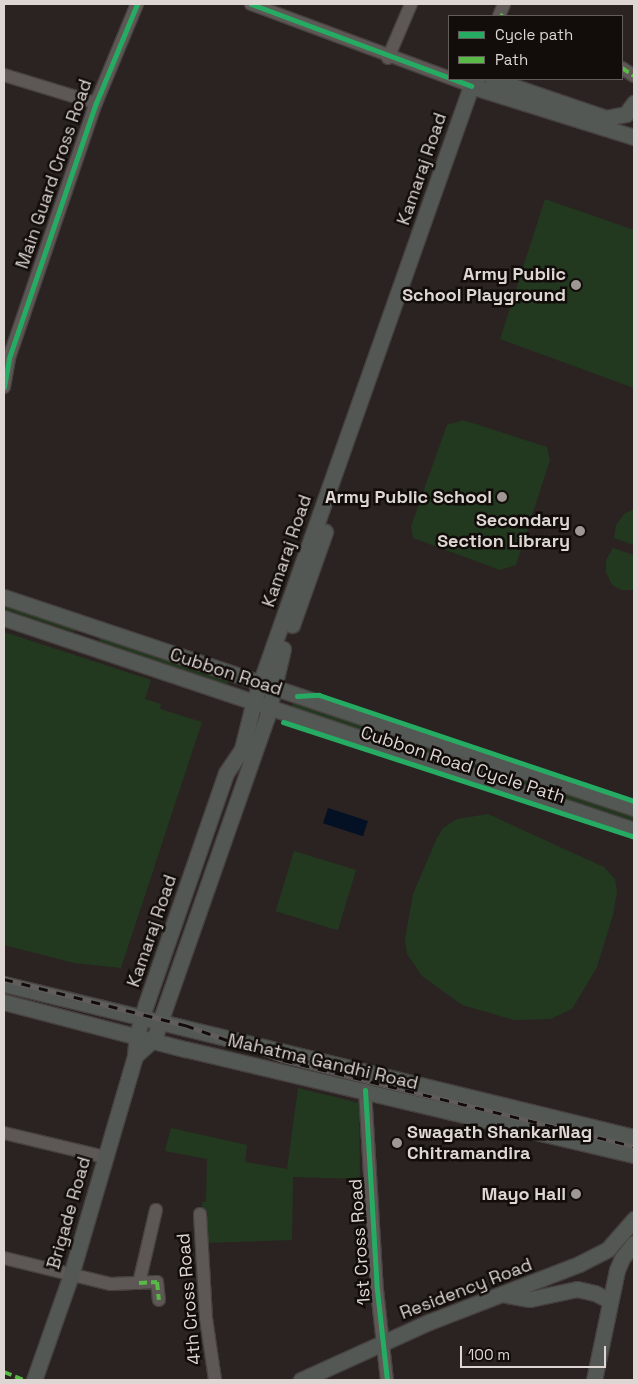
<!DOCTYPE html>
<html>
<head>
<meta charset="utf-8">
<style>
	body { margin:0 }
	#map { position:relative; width:638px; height:1384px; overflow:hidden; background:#2a2321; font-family:"Space Grotesk",sans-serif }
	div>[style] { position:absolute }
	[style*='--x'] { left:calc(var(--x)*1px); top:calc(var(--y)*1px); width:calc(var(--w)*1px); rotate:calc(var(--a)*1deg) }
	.green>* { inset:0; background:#223920; transform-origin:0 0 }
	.water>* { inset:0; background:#041023; transform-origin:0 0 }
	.roads { filter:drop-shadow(1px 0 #46413f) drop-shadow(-1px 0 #46413f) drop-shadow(0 1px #46413f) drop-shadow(0 -1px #46413f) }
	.minor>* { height:12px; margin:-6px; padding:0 6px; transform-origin:6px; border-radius:6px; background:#5d5755 }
	.major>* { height:15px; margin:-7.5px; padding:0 7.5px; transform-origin:7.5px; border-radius:7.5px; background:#535854 }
	.rail>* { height:5px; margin-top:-2.5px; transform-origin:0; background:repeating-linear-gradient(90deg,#120d0a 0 9px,#615d5b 0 18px); box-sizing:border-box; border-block:1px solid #615d5b }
	.quiet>* { height:4px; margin-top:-2px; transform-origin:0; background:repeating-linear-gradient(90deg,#58b947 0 8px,transparent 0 12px) }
	.cycleway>* { height:5px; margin:-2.5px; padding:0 2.5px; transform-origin:2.5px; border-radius:2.5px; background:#26ab63 }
	.dots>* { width:14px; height:14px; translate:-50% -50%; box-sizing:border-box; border:2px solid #120d0a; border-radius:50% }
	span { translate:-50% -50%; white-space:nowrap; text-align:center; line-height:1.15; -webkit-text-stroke:5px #120d0a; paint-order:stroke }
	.street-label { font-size:18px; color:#ddd6d2 }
	.poi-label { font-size:18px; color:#ddd6d2; font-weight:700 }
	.right { translate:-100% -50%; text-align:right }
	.left { translate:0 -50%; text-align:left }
	.frame { position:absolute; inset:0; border:5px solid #ddd6d2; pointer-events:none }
	.legend { position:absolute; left:448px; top:15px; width:175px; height:65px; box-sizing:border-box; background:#120d0a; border:1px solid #635d5a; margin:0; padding:6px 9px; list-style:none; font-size:15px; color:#ddd6d2 }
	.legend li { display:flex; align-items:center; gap:10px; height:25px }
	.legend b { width:25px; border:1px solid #635d5a }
	.scale { position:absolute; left:460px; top:1346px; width:146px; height:22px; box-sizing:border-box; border:2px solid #ddd6d2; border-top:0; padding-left:6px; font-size:15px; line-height:18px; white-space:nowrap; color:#ddd6d2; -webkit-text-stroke:4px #120d0a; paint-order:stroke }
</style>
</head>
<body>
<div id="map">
	<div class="green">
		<i style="clip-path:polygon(545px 199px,634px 230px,634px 388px,500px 339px)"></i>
		<i style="clip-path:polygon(463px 420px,547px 447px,550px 460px,516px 565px,500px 570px,413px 538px,411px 526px,447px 425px)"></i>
		<i style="clip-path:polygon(634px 509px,634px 545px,614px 538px,616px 525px,624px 514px)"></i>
		<i style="clip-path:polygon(613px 548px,634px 555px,634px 590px,622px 590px,612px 585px,606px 572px,606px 560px)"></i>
		<i style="clip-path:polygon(4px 605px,75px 629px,74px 632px,4px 609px)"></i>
		<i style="clip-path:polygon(4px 632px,151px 680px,145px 699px,161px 704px,160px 709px,202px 722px,121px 968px,74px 963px,4px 945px)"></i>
		<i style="left:100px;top:637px;width:136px;height:4px;rotate:19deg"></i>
		<i style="clip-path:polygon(293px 703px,634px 817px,634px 821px,291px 707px)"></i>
		<i style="clip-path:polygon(488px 814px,604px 867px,615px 879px,617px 891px,613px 915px,597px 967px,572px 1009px,550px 1019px,514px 1020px,462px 1005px,422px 976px,407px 954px,405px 939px,413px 894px,436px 840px,443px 828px,457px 819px)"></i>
		<i style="left:294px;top:851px;width:65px;height:63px;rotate:17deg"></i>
		<i style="clip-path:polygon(298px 1088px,359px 1103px,360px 1179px,293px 1177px,292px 1240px,206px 1243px,202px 1202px,206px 1202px,207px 1159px,165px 1151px,171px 1128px,247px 1145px,245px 1162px,287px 1169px)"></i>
	</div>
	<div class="water">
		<i style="left:328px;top:808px;width:42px;height:16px;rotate:18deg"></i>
	</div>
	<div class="roads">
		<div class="minor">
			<i style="--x:251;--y:4;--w:235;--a:20.4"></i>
			<i style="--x:499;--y:16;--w:13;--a:-67"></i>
			<i style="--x:388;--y:58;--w:59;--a:-66.9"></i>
			<i style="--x:622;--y:68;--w:14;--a:34"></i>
			<i style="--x:4;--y:75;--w:96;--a:16.9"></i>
			<i style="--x:4;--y:387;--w:29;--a:-80"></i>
			<i style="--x:9;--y:358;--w:269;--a:-71.2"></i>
			<i style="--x:96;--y:103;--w:107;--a:-67.5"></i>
			<i style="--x:365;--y:1090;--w:200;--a:86.6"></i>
			<i style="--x:377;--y:1290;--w:91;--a:83.7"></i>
			<i style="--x:4;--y:1133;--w:104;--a:13.4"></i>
			<i style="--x:200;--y:1214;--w:104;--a:86.7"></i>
			<i style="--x:206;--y:1318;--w:63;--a:81.7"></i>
			<i style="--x:4;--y:1258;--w:110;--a:13.7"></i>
			<i style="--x:111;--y:1284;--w:46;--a:-2.5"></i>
			<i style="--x:157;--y:1282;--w:18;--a:84"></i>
			<i style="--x:139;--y:1283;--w:75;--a:-76.9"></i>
		</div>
		<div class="major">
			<i style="--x:492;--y:79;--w:120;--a:18.9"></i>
			<i style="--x:606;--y:118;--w:20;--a:-11"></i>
			<i style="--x:626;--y:114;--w:14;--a:-54"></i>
			<i style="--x:471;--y:86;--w:171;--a:17.4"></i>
			<i style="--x:4;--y:597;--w:664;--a:18.52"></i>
			<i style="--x:4;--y:618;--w:665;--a:18.6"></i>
			<i style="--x:292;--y:625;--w:99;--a:-70.5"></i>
			<i style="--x:4;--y:984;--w:648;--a:13.65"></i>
			<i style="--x:4;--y:1002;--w:187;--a:14.6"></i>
			<i style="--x:185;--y:1049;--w:461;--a:13.3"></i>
			<i style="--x:135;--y:1056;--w:25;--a:-42"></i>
			<i style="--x:154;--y:1039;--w:341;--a:-70.7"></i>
			<i style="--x:267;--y:717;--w:70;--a:-76.8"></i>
			<i style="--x:507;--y:1295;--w:23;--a:10"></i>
			<i style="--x:530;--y:1299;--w:48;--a:-12"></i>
			<i style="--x:577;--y:1289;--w:18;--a:13"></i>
			<i style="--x:595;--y:1293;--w:17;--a:28"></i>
			<i style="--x:34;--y:1380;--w:111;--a:-70.6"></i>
			<i style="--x:71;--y:1275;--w:228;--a:-73.7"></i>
			<i style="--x:135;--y:1056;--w:21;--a:-85"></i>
			<i style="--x:137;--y:1035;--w:32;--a:-74"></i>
			<i style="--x:146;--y:1004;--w:244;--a:-70.9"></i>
			<i style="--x:226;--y:773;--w:29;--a:-56"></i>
			<i style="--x:242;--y:749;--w:49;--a:-76"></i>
			<i style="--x:254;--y:701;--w:652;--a:-70.56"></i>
			<i style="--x:471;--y:86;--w:9;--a:-49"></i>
			<i style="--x:301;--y:1380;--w:141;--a:-24.4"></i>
			<i style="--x:429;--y:1322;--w:161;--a:-21.1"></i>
			<i style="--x:579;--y:1264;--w:33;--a:-27"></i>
			<i style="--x:608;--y:1249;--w:40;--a:-49"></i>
			<i style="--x:594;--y:1380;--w:112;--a:-78.2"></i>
			<i style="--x:617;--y:1270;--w:13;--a:-67"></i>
			<i style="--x:622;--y:1258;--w:19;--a:-51"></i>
		</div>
	</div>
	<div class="rail">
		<i style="--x:4;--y:979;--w:187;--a:14.3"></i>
		<i style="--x:185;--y:1025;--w:104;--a:19.7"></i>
		<i style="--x:283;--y:1060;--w:361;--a:13.8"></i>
	</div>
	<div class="quiet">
		<i style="--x:500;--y:15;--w:3;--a:18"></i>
		<i style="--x:622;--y:68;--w:14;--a:34"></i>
		<i style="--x:139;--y:1283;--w:18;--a:-3"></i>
		<i style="--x:157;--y:1282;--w:18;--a:84"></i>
		<i style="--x:4;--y:1372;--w:22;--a:22"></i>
	</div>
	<div class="cycleway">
		<i style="--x:251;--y:4;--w:235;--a:20.4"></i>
		<i style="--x:4;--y:387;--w:29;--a:-80"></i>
		<i style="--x:9;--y:358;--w:269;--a:-71.2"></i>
		<i style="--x:96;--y:103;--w:107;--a:-67.5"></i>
		<i style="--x:297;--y:696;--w:22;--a:-3"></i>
		<i style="--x:319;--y:695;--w:332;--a:18.6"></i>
		<i style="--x:283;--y:722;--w:369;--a:18.1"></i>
		<i style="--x:365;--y:1090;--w:200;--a:86.6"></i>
		<i style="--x:377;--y:1290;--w:91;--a:83.7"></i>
	</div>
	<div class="dots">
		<i style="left:576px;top:285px;background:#9e9794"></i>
		<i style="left:502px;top:497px;background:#9e9794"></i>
		<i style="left:580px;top:531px;background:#9e9794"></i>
		<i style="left:397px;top:1143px;background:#9e9794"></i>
		<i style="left:576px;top:1194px;background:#9e9794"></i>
	</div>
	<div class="street-label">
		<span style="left:422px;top:169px;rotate:-71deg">Kamaraj Road</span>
		<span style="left:54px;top:174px;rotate:-71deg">Main Guard Cross Road</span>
		<span style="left:287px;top:551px;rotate:-71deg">Kamaraj Road</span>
		<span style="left:226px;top:672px;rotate:18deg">Cubbon Road</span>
		<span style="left:463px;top:765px;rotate:18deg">Cubbon Road Cycle Path</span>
		<span style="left:152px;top:931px;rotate:-71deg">Kamaraj Road</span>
		<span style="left:323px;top:1062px;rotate:13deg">Mahatma Gandhi Road</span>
		<span style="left:69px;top:1213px;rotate:-74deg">Brigade Road</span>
		<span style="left:360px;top:1242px;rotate:-94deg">1st Cross Road</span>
		<span style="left:466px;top:1289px;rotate:-21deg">Residency Road</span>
		<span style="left:189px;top:1299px;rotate:-95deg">4th Cross Road</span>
	</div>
	<div class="poi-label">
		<span class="right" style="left:566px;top:285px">Army Public<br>School Playground</span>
		<span class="right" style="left:492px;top:497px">Army Public School</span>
		<span class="right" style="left:570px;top:531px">Secondary<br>Section Library</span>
		<span class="left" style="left:407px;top:1143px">Swagath ShankarNag<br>Chitramandira</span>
		<span class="right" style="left:566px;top:1194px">Mayo Hall</span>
	</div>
	<div class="frame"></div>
	<ul class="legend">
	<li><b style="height:6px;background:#26ab63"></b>Cycle path</li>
	<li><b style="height:6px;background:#58b947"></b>Path</li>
	</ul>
	<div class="scale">100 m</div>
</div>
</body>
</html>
